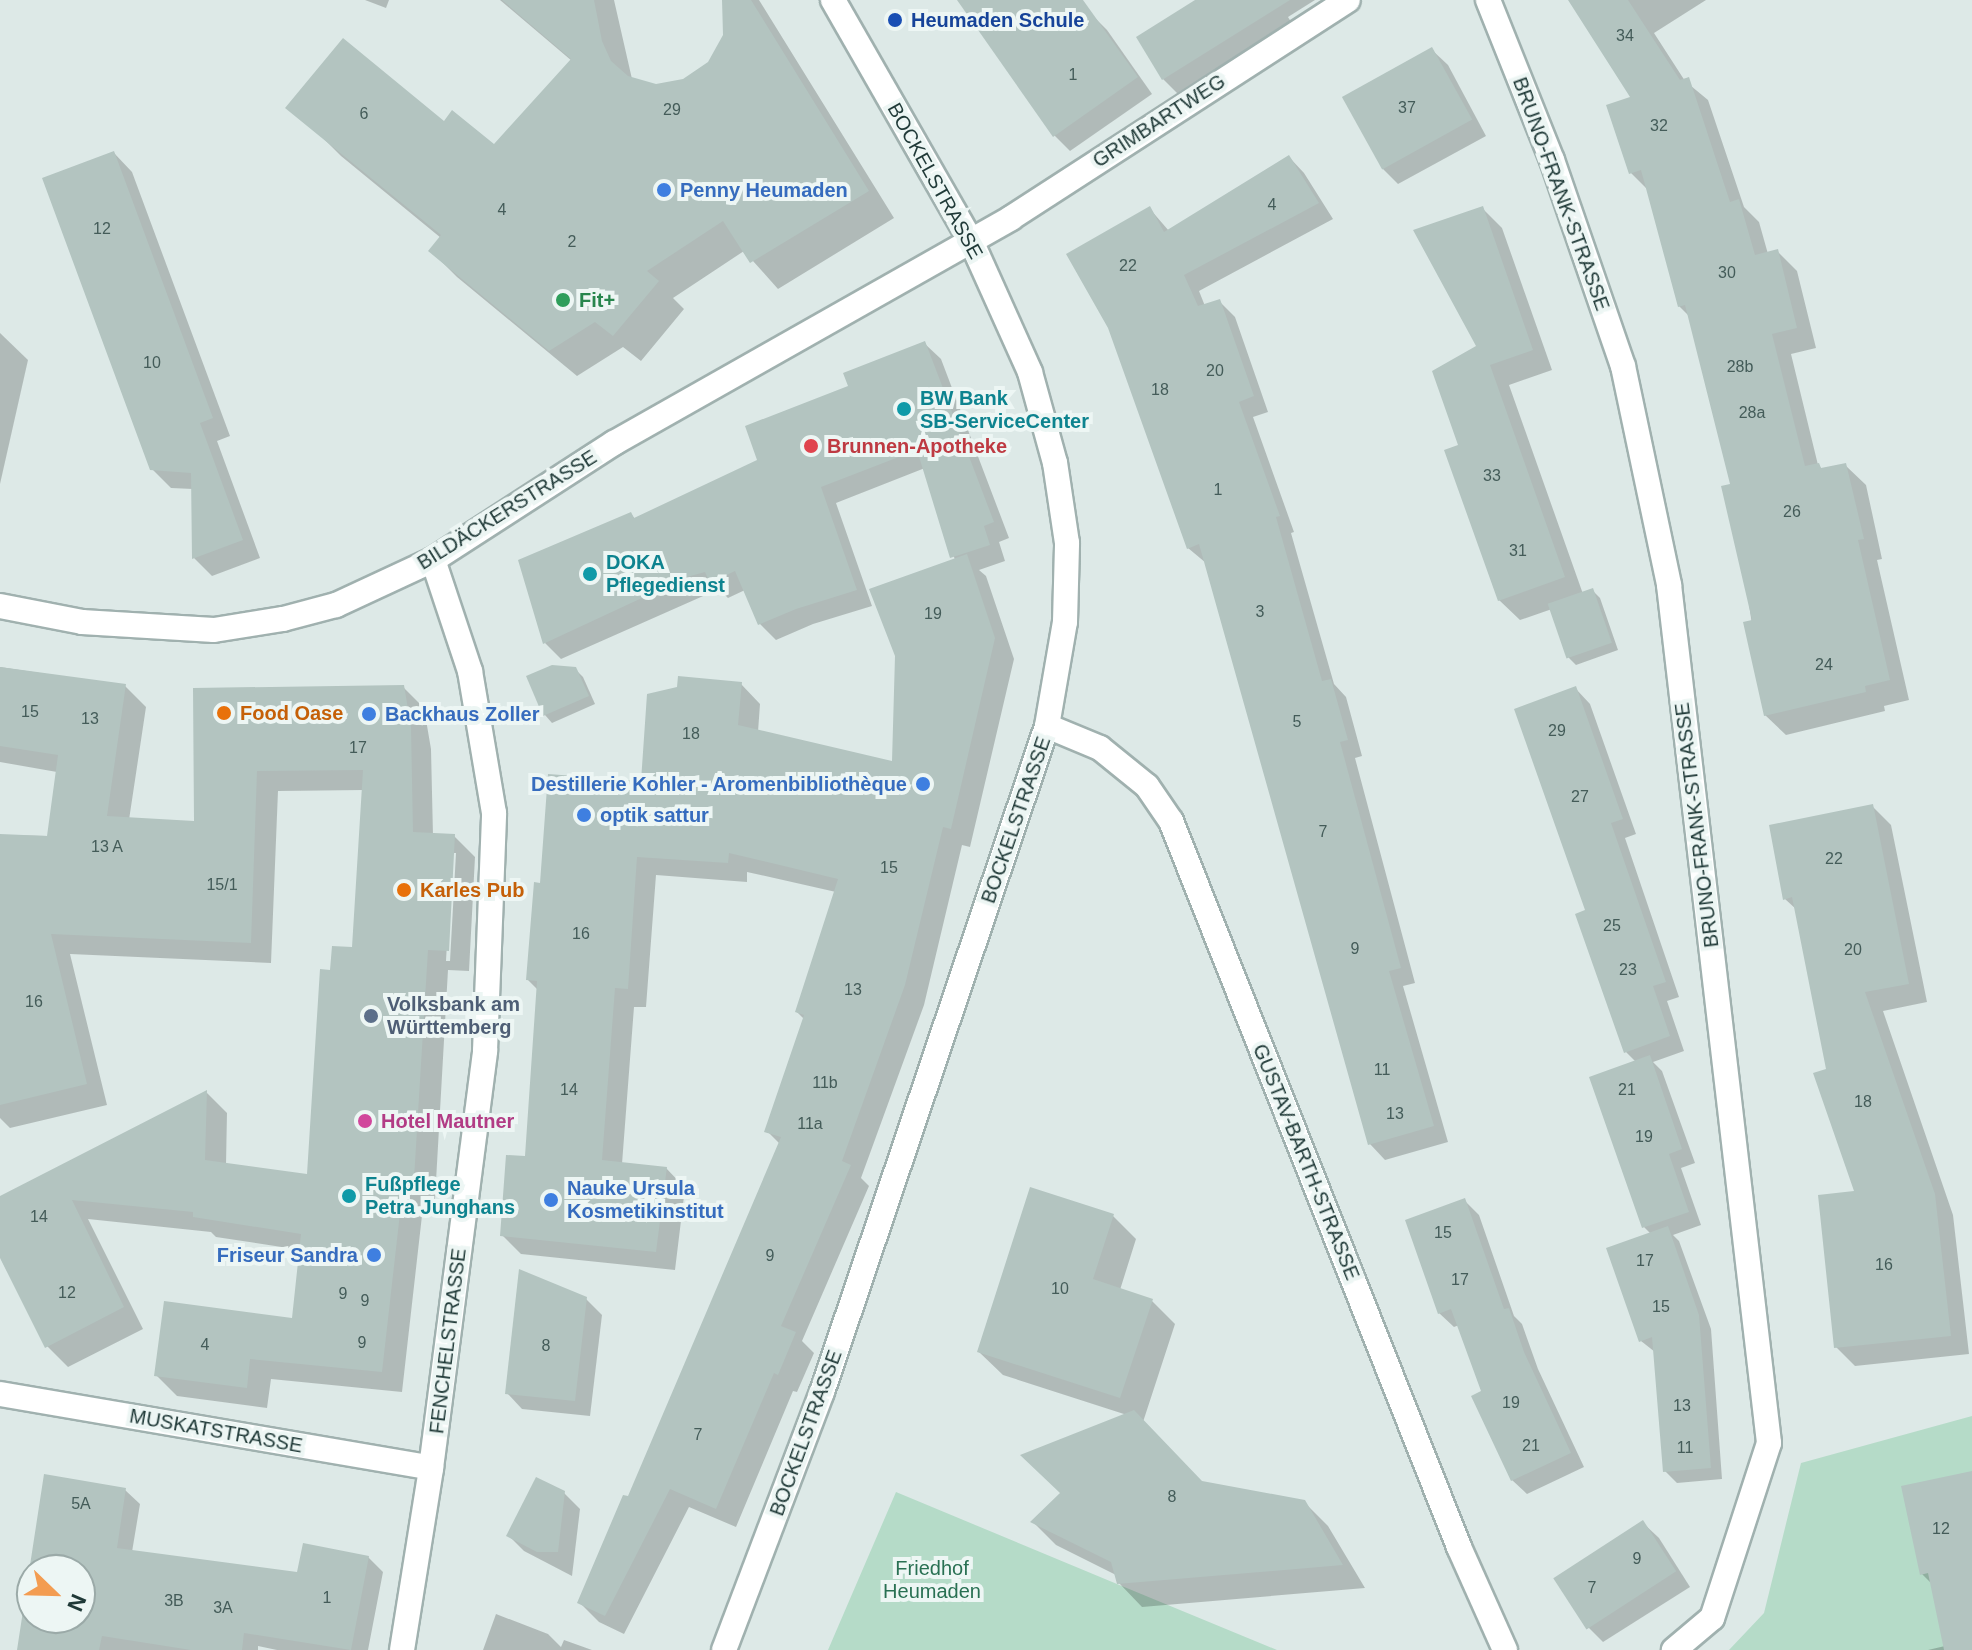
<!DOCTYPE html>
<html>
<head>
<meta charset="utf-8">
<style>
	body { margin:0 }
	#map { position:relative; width:1972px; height:1650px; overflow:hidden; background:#dde9e7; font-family:Arial,sans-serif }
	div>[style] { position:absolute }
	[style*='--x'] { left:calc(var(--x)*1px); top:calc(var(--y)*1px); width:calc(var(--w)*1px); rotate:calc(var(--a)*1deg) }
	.green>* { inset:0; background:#b5dbc8 }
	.shadow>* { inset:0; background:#0003 }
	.building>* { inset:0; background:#b3c4c0; transform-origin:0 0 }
	.roads { filter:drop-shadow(2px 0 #a0b1af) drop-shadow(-2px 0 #a0b1af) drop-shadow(0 2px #a0b1af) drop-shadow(0 -2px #a0b1af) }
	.minor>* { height:24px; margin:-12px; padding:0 12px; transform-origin:12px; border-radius:12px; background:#fff }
	.dots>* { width:22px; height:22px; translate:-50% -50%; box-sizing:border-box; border:4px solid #edf6f4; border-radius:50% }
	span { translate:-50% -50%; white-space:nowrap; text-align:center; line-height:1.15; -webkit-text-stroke:8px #edf6f4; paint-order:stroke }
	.number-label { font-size:16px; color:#445c59 }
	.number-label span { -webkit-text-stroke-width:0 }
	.transit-label { font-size:20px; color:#164399; font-weight:700 }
	.left { translate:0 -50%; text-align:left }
	.street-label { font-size:20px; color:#1f3937 }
	.shop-label { font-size:20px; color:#366cbe; font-weight:700 }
	.right { translate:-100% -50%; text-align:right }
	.leisure-label { font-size:20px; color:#27864d; font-weight:700 }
	.culture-label { font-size:20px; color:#0d838f; font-weight:700 }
	.health-label { font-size:20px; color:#be3a42; font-weight:700 }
	.food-label { font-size:20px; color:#c56008; font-weight:700 }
	.service-label { font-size:20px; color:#4e5e75; font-weight:700 }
	.hotel-label { font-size:20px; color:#b23c85; font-weight:700 }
	.park-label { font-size:20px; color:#297053 }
	.north { position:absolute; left:16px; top:1554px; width:80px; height:80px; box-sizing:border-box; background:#edf6f4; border:2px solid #9baaa8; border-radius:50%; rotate:113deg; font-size:22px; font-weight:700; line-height:32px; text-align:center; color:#1f3937 }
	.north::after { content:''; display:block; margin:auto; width:28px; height:36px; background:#f39c51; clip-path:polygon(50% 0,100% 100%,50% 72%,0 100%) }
</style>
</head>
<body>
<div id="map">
	<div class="green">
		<i style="clip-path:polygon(1972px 1416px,1972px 1650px,1729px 1650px,1764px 1613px,1801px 1463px)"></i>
		<i style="clip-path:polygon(896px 1492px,1117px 1584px,1277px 1650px,828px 1650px)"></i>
	</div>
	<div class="shadow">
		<i style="clip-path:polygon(365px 0,389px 0,386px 8px)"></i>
		<i style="clip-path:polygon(500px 0,614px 0,632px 79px,656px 86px,684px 81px,710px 63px,725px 35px,724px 0,759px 0,894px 218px,778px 289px,744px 251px,673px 298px,684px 309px,641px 361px,623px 347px,577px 376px,457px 277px,431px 251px,441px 238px,341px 156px,315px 130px,444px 123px,494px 147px,572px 61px)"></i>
		<i style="clip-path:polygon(959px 0,1054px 0,1092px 15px,1107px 30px,1152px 94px,1070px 151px,1055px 136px)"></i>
		<i style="clip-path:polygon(1199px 0,1315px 0,1288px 17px,1293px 25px,1180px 96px,1163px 79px)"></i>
		<i style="clip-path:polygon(1570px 0,1706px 0,1654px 33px,1685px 81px,1708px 100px,1744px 207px,1759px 222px,1768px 254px,1777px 251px,1797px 271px,1816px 348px,1791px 354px,1818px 465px,1823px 470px,1845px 465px,1866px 485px,1882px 559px,1877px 560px,1909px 700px,1884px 706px,1885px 711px,1786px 735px,1765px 715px,1732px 486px,1690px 317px,1679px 306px,1649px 191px,1631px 173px,1633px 98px)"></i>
		<i style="clip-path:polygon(1432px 50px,1448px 65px,1486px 136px,1398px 184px,1382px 168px)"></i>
		<i style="clip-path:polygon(114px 153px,132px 172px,230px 436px,217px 441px,260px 558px,212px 576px,194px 558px,193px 489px,171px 488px,152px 469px)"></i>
		<i style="clip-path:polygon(1289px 157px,1304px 173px,1333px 219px,1199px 291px,1205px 306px,1219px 301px,1235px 317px,1268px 412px,1253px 417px,1294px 532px,1291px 533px,1334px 684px,1346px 697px,1362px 756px,1355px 758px,1415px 983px,1403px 986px,1448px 1142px,1385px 1160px,1370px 1144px,1206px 563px,1188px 548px,1150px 209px,1169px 231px)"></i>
		<i style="clip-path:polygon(1482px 208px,1502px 228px,1552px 370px,1509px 385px,1583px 594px,1592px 590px,1600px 598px,1618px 650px,1576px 665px,1569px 658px,1552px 609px,1520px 620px,1499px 600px,1461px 447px,1478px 347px)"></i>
		<i style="clip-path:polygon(0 333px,28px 360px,0 484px)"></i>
		<i style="clip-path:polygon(924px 343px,941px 359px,1009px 538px,999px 542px,1005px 561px,979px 570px,986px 576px,1014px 659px,970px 847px,962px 845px,924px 1005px,861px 1178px,869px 1186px,802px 1341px,814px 1353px,797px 1392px,793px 1391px,736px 1527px,689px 1507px,624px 1634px,599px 1622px,580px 1603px,629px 1498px,780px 1144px,767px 1131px,805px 1020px,797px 1012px,836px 892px,747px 872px,747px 882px,656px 875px,646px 1007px,634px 1007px,622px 1164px,666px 1168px,685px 1188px,675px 1270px,521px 1254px,502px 1235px,527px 1159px,538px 990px,528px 980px,542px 885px,741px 684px,760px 704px,758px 732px,894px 764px,955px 560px,925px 468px,836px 503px,872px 606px,813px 624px,776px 640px,760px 624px,745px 590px,728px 598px,719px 589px,561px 659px,545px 643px,631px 514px,636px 520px,760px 461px,850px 387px)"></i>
		<i style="clip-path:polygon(evenodd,0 667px,125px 686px,146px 707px,129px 820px,196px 823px,195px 690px,403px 687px,424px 708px,431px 749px,433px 835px,454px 836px,475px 857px,469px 971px,448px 970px,435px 1199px,424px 1198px,402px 1392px,271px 1379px,267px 1408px,177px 1396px,156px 1375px,294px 1320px,301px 1250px,216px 1237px,211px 1232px,88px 1219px,143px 1329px,68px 1367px,47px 1346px,0 1254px,0 1199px,207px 1093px,227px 1113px,226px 1165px,308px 1176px,332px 972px,354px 949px,364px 790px,278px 791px,271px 963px,70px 954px,107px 1105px,10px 1128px,0 1118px,0 835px,49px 836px,57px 772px,0 762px,0 667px,452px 853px,456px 853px,450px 961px,446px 961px,452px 853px)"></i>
		<i style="clip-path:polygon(575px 669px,583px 677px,595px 704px,552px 723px,545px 715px,529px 677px)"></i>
		<i style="clip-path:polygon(1576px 689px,1590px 704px,1636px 834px,1625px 838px,1679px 997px,1667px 1001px,1684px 1051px,1653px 1062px,1662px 1071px,1695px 1163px,1681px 1168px,1701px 1225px,1673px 1235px,1679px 1241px,1711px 1329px,1722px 1479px,1677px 1483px,1665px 1471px,1655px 1352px,1641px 1341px,1651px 1234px,1644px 1227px,1636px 1062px,1626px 1052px,1588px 911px)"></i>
		<i style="clip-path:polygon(1872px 806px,1891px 825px,1927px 1002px,1883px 1011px,1953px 1215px,1969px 1354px,1855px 1366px,1836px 1347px,1857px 1193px,1797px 910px,1785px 899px)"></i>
		<i style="clip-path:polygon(1465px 1201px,1479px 1215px,1514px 1316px,1522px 1324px,1538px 1369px,1584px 1467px,1527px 1494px,1512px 1480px,1459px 1325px,1454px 1327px,1439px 1313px)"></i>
		<i style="clip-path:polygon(1113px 1216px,1136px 1239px,1120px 1290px,1152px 1301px,1175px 1324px,1143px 1422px,1202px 1483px,1304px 1502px,1328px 1526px,1365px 1588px,1142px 1607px,1119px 1583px,1116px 1575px,1056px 1545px,1033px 1522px,1062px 1494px,1127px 1415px,1003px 1375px,979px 1352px)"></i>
		<i style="clip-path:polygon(586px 1299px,602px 1315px,590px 1416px,522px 1409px,507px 1393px)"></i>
		<i style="clip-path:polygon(1972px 1473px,1972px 1650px,1928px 1650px,1945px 1646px,1932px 1584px,1922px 1574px)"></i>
		<i style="clip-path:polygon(evenodd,46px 1477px,125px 1490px,140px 1504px,132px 1552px,299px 1574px,368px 1557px,383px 1572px,368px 1650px,277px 1650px,258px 1646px,258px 1650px,19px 1650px,46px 1477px,32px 1570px,80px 1570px,80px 1618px,32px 1618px,32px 1570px)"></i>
		<i style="clip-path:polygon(564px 1493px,580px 1509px,572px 1576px,524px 1551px,508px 1535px)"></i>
		<i style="clip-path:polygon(1643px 1523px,1659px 1538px,1690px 1587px,1603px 1642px,1588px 1627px)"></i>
		<i style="clip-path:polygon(496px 1614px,548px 1634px,561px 1647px,564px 1640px,592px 1650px,483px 1650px)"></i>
	</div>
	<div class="building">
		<i style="clip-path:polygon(502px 0,594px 0,602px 41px,611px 61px,628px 76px,656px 84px,683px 79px,708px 62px,723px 35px,722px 0,751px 0,869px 191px,750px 263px,723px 221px,647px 271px,659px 281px,613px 336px,595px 322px,549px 351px,428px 251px,441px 235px,285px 108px,343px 38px,444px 121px,452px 110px,494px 144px,571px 59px)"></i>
		<i style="clip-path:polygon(957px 0,1083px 0,1138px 77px,1053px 137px)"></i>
		<i style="clip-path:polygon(1195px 0,1290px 0,1162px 80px,1136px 37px)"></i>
		<i style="clip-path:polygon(1568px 0,1628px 0,1680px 80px,1689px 77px,1730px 202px,1739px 199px,1755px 255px,1778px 249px,1797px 328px,1772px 334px,1805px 466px,1819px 463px,1821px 468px,1846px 463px,1864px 539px,1858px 540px,1890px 680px,1865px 686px,1866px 692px,1764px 716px,1743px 622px,1752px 620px,1721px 486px,1730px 484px,1685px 305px,1678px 307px,1641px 170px,1629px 174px,1606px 105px,1630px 97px)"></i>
		<i style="left:1432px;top:47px;width:83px;height:103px;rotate:61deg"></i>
		<i style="clip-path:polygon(114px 151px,213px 418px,200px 423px,243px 540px,192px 559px,191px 473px,150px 470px,42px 178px)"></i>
		<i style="clip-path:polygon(1289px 155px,1319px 203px,1184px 275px,1198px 306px,1220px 299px,1254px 396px,1239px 402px,1280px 516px,1276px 517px,1322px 681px,1331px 679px,1348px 740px,1340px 742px,1401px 968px,1389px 971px,1434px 1126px,1368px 1145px,1199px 544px,1187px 549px,1108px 328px,1066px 254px,1150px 206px,1164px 232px)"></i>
		<i style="clip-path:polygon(1483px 206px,1533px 350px,1490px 365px,1565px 577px,1498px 601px,1444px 450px,1458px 445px,1432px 371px,1476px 346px,1413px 230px)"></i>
		<i style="clip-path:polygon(925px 341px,994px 522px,984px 526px,990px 545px,950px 558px,917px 450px,821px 487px,857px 590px,796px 609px,758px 625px,735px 571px,710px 583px,705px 572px,687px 577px,543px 644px,518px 560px,631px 512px,634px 518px,757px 460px,745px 426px,848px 386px,843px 373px)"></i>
		<i style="clip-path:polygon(967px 554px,995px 638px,951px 829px,943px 827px,905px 985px,842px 1161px,851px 1165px,781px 1326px,796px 1332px,778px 1375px,774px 1373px,716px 1509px,670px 1489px,605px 1616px,577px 1603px,623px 1495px,628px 1496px,781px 1137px,764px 1132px,804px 1015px,795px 1012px,838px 879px,729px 853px,728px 863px,637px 857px,628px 989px,615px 988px,602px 1160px,667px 1167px,656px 1252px,500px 1236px,506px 1155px,525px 1156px,537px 981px,526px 980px,534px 882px,540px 883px,548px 774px,641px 781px,647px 694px,677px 687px,678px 676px,742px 682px,738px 725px,892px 761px,895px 656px,869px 589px)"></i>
		<i style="left:1593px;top:588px;width:58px;height:48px;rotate:71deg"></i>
		<i style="clip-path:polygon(552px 665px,576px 667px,589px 696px,543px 716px,526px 676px)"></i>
		<i style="clip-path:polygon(0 667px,126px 684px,107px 816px,194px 821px,193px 688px,404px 685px,411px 727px,413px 832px,455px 834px,449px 951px,428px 950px,414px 1179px,404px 1178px,382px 1372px,250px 1359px,247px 1388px,154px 1376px,164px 1301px,292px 1318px,301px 1234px,193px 1217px,193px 1212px,72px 1200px,124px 1307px,45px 1348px,0 1258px,0 1196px,207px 1090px,205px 1160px,307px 1174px,320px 969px,330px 970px,332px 946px,352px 947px,363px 770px,257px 771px,251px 943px,51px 934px,87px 1084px,0 1105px,0 834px,47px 836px,58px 755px,0 746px)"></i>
		<i style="clip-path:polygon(1576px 686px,1623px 819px,1611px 823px,1666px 982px,1653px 986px,1670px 1036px,1624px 1053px,1575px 914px,1585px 910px,1514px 709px)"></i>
		<i style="clip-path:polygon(1873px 804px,1909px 984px,1865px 992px,1935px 1194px,1951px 1336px,1834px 1348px,1818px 1195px,1854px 1191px,1813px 1073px,1826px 1069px,1792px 897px,1783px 900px,1769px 825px)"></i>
		<i style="clip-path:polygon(1650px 1055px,1682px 1149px,1669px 1154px,1689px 1212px,1642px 1228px,1589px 1077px)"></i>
		<i style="clip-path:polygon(1030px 1187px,1114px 1214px,1093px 1279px,1153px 1299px,1120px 1398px,977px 1352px)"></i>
		<i style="clip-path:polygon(1465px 1198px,1504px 1309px,1509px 1308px,1524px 1352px,1571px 1453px,1511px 1481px,1471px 1396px,1481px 1391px,1451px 1309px,1438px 1314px,1405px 1220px)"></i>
		<i style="clip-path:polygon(1668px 1226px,1699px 1315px,1711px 1468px,1663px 1472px,1652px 1337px,1639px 1342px,1606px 1248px)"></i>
		<i style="clip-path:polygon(519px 1269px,587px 1297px,575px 1401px,505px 1394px)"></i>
		<i style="clip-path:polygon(1134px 1410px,1202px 1481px,1305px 1500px,1343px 1565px,1117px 1584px,1111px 1562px,1030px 1522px,1060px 1493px,1020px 1455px)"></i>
		<i style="clip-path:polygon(1972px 1471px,1972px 1650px,1944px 1650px,1928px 1573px,1920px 1575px,1901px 1486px)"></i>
		<i style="clip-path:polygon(evenodd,44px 1474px,126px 1488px,117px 1548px,297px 1572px,303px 1543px,369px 1556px,351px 1650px,244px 1633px,242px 1650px,191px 1650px,102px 1636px,99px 1650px,17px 1650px,44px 1474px,32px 1570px,80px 1570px,80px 1618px,32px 1618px,32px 1570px)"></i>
		<i style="clip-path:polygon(536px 1477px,565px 1491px,558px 1552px,537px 1552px,506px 1536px)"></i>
		<i style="left:1643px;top:1520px;width:61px;height:107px;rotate:57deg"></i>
	</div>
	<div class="roads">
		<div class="minor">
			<i style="--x:1488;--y:0;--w:172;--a:68.2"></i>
			<i style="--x:1552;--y:160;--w:218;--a:71"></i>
			<i style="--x:1623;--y:366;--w:224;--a:78.1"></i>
			<i style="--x:1669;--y:585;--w:864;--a:83.35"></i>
			<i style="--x:1769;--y:1443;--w:184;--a:108"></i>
			<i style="--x:1712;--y:1618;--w:50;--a:139.9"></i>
			<i style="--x:0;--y:606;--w:84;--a:11"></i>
			<i style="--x:82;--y:622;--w:132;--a:3.5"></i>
			<i style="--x:214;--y:630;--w:70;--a:-9.1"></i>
			<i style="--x:283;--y:619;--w:55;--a:-14.8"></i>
			<i style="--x:336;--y:605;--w:107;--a:-24.9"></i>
			<i style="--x:433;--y:560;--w:216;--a:-32.9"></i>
			<i style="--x:614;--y:443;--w:456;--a:-29.5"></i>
			<i style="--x:1011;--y:218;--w:401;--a:-32.9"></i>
			<i style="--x:1047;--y:726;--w:57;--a:22.5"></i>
			<i style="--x:1100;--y:748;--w:60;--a:39"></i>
			<i style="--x:1147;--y:786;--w:42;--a:55.6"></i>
			<i style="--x:1171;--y:821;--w:781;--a:68.36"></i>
			<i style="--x:1459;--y:1547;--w:113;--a:65.9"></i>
			<i style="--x:0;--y:1394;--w:437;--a:9.7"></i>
			<i style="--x:402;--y:1650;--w:184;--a:-80.9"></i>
			<i style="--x:431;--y:1468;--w:420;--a:-82.6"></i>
			<i style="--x:485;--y:1051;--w:238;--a:-87.8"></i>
			<i style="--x:494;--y:813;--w:144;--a:-99.6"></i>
			<i style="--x:470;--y:671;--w:117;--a:-108.4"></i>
			<i style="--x:724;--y:1650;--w:276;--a:-69.2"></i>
			<i style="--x:822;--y:1392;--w:703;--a:-71.33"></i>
			<i style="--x:1047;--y:726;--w:106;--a:-80.2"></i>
			<i style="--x:1065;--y:622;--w:79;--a:-88.5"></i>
			<i style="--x:1067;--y:543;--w:81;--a:-98.5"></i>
			<i style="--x:1055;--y:463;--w:94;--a:-105.4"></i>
			<i style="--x:1030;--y:372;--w:144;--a:-114.2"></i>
			<i style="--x:971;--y:241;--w:278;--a:-119.8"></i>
		</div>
	</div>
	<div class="dots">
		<i style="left:895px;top:20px;background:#1a4fb4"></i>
		<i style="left:664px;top:190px;background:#3f7fe0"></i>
		<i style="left:563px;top:300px;background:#2e9e5b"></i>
		<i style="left:904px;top:409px;background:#0f9aa8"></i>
		<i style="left:811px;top:446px;background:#e0444e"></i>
		<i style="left:590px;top:574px;background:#0f9aa8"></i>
		<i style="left:224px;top:713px;background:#e8710a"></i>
		<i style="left:369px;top:714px;background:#3f7fe0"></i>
		<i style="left:923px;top:784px;background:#3f7fe0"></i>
		<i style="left:584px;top:815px;background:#3f7fe0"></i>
		<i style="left:404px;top:890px;background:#e8710a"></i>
		<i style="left:371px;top:1016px;background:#5c6f8a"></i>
		<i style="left:365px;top:1121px;background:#d1479c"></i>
		<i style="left:349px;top:1196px;background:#0f9aa8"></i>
		<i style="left:551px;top:1200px;background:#3f7fe0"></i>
		<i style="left:374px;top:1255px;background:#3f7fe0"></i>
	</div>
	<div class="number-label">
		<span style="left:1625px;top:36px">34</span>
		<span style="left:1073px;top:75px">1</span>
		<span style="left:1407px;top:108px">37</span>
		<span style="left:672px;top:110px">29</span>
		<span style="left:364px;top:114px">6</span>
		<span style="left:1659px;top:126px">32</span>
		<span style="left:1272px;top:205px">4</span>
		<span style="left:502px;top:210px">4</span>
		<span style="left:102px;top:229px">12</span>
		<span style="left:572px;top:242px">2</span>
		<span style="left:1128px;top:266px">22</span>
		<span style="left:1727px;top:273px">30</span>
		<span style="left:152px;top:363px">10</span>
		<span style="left:1740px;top:367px">28b</span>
		<span style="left:1215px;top:371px">20</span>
		<span style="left:1160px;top:390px">18</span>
		<span style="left:1752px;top:413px">28a</span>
		<span style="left:1492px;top:476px">33</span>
		<span style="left:1218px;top:490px">1</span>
		<span style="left:1792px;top:512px">26</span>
		<span style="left:1518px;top:551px">31</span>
		<span style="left:1260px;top:612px">3</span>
		<span style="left:933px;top:614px">19</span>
		<span style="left:1824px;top:665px">24</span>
		<span style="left:30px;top:712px">15</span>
		<span style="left:90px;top:719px">13</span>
		<span style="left:1297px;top:722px">5</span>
		<span style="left:1557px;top:731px">29</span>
		<span style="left:691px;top:734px">18</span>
		<span style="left:358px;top:748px">17</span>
		<span style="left:1580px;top:797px">27</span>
		<span style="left:1323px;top:832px">7</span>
		<span style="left:107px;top:847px">13 A</span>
		<span style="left:1834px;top:859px">22</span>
		<span style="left:889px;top:868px">15</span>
		<span style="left:222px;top:885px">15/1</span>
		<span style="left:1612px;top:926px">25</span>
		<span style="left:581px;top:934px">16</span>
		<span style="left:1355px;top:949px">9</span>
		<span style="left:1853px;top:950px">20</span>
		<span style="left:1628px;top:970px">23</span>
		<span style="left:853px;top:990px">13</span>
		<span style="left:34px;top:1002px">16</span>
		<span style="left:1382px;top:1070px">11</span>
		<span style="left:825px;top:1083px">11b</span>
		<span style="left:569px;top:1090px">14</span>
		<span style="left:1627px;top:1090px">21</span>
		<span style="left:1863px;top:1102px">18</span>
		<span style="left:1395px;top:1114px">13</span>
		<span style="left:810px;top:1124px">11a</span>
		<span style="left:1644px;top:1137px">19</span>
		<span style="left:39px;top:1217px">14</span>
		<span style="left:1443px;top:1233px">15</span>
		<span style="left:770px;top:1256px">9</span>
		<span style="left:1645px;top:1261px">17</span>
		<span style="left:1884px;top:1265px">16</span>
		<span style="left:1460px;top:1280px">17</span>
		<span style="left:1060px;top:1289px">10</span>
		<span style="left:67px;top:1293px">12</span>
		<span style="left:343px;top:1294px">9</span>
		<span style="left:365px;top:1301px">9</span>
		<span style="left:1661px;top:1307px">15</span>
		<span style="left:362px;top:1343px">9</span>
		<span style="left:205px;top:1345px">4</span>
		<span style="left:546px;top:1346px">8</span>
		<span style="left:1511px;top:1403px">19</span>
		<span style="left:1682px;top:1406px">13</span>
		<span style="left:698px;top:1435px">7</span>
		<span style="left:1531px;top:1446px">21</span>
		<span style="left:1685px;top:1448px">11</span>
		<span style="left:1172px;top:1497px">8</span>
		<span style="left:81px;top:1504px">5A</span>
		<span style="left:1941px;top:1529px">12</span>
		<span style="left:1637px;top:1559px">9</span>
		<span style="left:1592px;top:1588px">7</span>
		<span style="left:327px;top:1598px">1</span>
		<span style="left:174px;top:1601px">3B</span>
		<span style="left:223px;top:1608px">3A</span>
	</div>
	<div class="transit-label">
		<span class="left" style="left:911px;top:20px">Heumaden Schule</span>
	</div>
	<div class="street-label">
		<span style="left:1159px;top:121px;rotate:-33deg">GRIMBARTWEG</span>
		<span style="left:935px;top:181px;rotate:61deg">BOCKELSTRASSE</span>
		<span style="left:1561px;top:194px;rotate:70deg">BRUNO-FRANK-STRASSE</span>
		<span style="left:507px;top:510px;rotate:-32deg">BILDÄCKERSTRASSE</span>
		<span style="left:1016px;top:820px;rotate:-71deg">BOCKELSTRASSE</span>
		<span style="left:1697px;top:825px;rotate:-97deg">BRUNO-FRANK-STRASSE</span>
		<span style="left:1306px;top:1162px;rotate:68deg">GUSTAV-BARTH-STRASSE</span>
		<span style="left:448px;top:1341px;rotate:-83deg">FENCHELSTRASSE</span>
		<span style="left:216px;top:1431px;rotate:10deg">MUSKATSTRASSE</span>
		<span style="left:806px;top:1433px;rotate:-70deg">BOCKELSTRASSE</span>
	</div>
	<div class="shop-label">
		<span class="left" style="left:680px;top:190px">Penny Heumaden</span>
		<span class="left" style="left:385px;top:714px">Backhaus Zoller</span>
		<span class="right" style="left:907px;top:784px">Destillerie Kohler - Aromenbibliothèque</span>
		<span class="left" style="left:600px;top:815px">optik sattur</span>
		<span class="left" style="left:567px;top:1200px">Nauke Ursula<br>Kosmetikinstitut</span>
		<span class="right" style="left:358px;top:1255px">Friseur Sandra</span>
	</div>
	<div class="leisure-label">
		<span class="left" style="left:579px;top:300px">Fit+</span>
	</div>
	<div class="culture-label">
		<span class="left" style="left:920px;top:410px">BW Bank<br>SB-ServiceCenter</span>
		<span class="left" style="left:606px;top:574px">DOKA<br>Pflegedienst</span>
		<span class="left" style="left:365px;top:1196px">Fußpflege<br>Petra Junghans</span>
	</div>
	<div class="health-label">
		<span class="left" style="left:827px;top:446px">Brunnen-Apotheke</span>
	</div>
	<div class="food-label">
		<span class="left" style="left:240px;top:713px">Food Oase</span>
		<span class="left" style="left:420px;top:890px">Karles Pub</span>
	</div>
	<div class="service-label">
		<span class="left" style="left:387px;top:1016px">Volksbank am<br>Württemberg</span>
	</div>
	<div class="hotel-label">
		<span class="left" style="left:381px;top:1121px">Hotel Mautner</span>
	</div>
	<div class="park-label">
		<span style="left:932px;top:1580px">Friedhof<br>Heumaden</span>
	</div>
	<div class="north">N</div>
</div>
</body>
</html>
